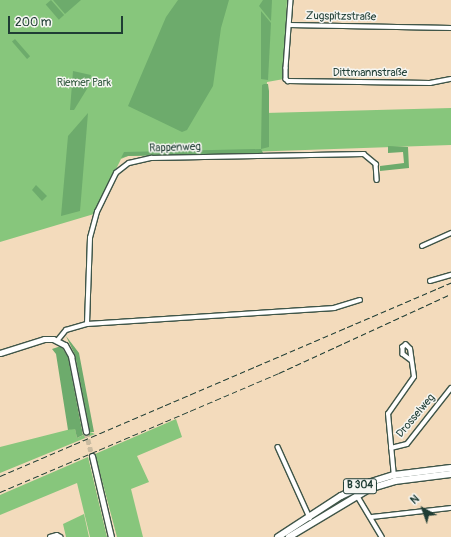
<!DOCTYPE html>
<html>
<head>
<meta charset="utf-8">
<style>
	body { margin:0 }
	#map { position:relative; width:451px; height:537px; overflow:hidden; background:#f3dbbc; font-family:Pangolin,sans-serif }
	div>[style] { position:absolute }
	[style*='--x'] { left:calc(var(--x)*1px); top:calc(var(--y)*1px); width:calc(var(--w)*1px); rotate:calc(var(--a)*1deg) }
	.green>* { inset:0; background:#87c67c }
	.forest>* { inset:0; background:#6dab6c; transform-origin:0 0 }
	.secondary-tunnel>* { height:5px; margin-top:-2.5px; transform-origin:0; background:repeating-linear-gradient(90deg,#c9bba1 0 5px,transparent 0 7.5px) }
	.roads { filter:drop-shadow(1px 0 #3f5548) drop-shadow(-1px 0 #3f5548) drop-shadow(0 1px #3f5548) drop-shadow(0 -1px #3f5548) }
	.street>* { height:3.5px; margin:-1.75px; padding:0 1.75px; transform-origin:1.75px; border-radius:1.75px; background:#fff }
	.secondary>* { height:5px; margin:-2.5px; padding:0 2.5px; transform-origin:2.5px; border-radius:2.5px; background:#fff }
	.primary>* { height:6px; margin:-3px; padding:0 3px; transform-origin:3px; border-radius:3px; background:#fff }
	.rail>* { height:1px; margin-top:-0.5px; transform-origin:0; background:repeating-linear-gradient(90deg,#1f3d34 0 6px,transparent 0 9px) }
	span { translate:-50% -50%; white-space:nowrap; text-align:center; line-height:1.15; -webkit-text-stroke:3px #f6f6f2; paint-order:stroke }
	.shield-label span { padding:1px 3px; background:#f6f6f2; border:1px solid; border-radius:3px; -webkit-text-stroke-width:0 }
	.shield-label { font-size:10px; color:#1f3d34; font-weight:700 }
	.street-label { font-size:11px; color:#1f3d34 }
	.park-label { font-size:11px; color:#395f46 }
	.north { position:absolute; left:403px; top:489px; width:40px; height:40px; -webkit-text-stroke:3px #f6f6f2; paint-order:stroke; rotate:319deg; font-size:11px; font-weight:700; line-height:16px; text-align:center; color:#1f3d34 }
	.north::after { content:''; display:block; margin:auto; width:14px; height:18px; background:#1f3d34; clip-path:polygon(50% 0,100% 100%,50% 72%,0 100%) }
	.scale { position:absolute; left:8px; top:16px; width:115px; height:18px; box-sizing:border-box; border:2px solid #1f3d34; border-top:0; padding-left:5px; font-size:12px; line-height:14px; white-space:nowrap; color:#1f3d34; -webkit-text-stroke:3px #f6f6f2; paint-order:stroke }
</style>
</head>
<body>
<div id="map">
	<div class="green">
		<i style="clip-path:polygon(0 0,272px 0,267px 81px,272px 0,287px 0,284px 79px,267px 82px,265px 113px,451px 108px,451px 145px,128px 156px,121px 159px,94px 214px,0 242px)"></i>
		<i style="clip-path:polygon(176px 419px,182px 437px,137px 456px,149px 482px,131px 489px,143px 537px,117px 537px,95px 454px)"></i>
		<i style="clip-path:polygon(75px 428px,77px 438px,90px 432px,95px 434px,0 473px,0 447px)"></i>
		<i style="clip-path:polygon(88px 457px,107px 537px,90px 537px,77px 483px,0 515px,0 495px)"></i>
		<i style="clip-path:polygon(84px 514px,89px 537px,66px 537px,63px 524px)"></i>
	</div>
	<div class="forest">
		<i style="left:51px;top:0;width:20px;height:7px;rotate:49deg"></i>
		<i style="clip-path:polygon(53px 0,81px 0,65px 14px)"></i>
		<i style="clip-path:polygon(178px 0,229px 0,221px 28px,213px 86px,187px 130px,182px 132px,128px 106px,166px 17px)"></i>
		<i style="clip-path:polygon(263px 0,272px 0,271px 21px,259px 6px)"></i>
		<i style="clip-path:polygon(261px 11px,271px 23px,268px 80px,261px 79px)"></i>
		<i style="left:15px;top:39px;width:23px;height:4px;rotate:49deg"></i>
		<i style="clip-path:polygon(73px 71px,91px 75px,90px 84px,74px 110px,70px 110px)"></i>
		<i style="clip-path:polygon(264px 84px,268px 84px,269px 91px,269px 147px,261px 149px,263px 153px,128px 156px,121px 158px,124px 152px,261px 149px,262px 85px)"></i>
		<i style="clip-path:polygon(88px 113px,80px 211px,61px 216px,68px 136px)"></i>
		<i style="clip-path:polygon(388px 146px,408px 147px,409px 168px,380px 171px,380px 166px,404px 163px,403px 152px,388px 153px)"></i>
		<i style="clip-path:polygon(36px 185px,47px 196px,42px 201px,32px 190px)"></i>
		<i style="clip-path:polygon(66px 336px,79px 353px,94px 432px,90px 432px,75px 355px)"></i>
		<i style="clip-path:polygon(61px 346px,68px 357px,83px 435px,77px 438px,75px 429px,68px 430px,56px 354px,52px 349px)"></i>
	</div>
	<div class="secondary-tunnel">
		<i style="--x:86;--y:432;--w:25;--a:76"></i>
	</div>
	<div class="roads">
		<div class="street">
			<i style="--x:291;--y:0;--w:68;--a:94.2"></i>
			<i style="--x:286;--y:68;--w:11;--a:90"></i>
			<i style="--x:286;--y:79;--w:3;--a:45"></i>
			<i style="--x:288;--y:81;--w:142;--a:0.8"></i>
			<i style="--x:430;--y:83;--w:21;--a:-11"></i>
			<i style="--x:289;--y:25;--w:162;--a:1.1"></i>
			<i style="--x:422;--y:246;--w:32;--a:-24"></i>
			<i style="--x:430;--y:281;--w:22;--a:-16"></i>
			<i style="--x:87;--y:324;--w:86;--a:-88"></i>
			<i style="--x:90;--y:238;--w:27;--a:-75"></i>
			<i style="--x:97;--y:212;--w:43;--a:-64"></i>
			<i style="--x:116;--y:173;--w:16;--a:-38"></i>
			<i style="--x:129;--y:163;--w:23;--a:-13"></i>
			<i style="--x:151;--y:158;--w:213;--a:-1.1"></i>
			<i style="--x:364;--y:154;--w:16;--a:40"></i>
			<i style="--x:376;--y:164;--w:16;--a:86"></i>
			<i style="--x:57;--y:341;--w:14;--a:-51"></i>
			<i style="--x:66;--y:330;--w:22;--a:-16"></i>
			<i style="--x:87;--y:324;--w:248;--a:-3.7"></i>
			<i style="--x:334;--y:308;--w:27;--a:-17"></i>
			<i style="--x:278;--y:447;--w:78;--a:65.7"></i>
			<i style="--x:391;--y:448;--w:16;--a:-14"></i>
			<i style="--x:407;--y:444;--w:71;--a:-51.8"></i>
			<i style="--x:394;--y:477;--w:63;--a:-95.4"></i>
			<i style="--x:388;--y:414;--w:45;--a:-54.9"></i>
			<i style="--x:414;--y:377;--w:28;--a:-98"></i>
			<i style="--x:410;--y:349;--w:6;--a:-135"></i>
			<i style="--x:406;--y:345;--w:4;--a:146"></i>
			<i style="--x:403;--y:347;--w:7;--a:90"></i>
			<i style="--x:403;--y:354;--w:10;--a:37"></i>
			<i style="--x:357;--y:495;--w:49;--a:59.2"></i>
			<i style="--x:372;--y:517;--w:80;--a:-6.5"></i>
			<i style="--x:50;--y:537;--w:7;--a:-16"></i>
			<i style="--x:57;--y:535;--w:4;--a:27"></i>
		</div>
		<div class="secondary">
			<i style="--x:0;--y:353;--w:46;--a:-17.7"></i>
			<i style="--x:44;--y:339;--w:9;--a:0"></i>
			<i style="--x:53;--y:339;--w:13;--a:27"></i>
			<i style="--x:65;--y:345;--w:13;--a:61"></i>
			<i style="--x:71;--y:356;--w:77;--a:78.8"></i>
			<i style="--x:92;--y:456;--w:83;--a:76.8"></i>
		</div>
		<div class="primary">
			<i style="--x:278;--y:537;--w:75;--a:-33.1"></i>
			<i style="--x:341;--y:496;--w:33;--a:-25"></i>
			<i style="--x:371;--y:482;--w:24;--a:-17"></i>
			<i style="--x:394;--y:475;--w:57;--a:-7"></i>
			<i style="--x:289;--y:537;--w:93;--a:-31"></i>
			<i style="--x:369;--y:489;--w:27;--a:-17"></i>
			<i style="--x:395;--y:481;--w:56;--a:-7.1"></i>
		</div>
	</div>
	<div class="rail">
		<i style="--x:0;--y:476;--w:491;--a:-23.2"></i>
		<i style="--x:0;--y:492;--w:303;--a:-23.1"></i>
		<i style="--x:279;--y:373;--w:189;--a:-24.7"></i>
	</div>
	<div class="shield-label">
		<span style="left:360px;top:486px">B 304</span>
	</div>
	<div class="street-label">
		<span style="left:341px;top:17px;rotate:1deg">Zugspitzstraße</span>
		<span style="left:370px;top:73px">Dittmannstraße</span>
		<span style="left:175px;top:148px;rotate:-2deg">Rappenweg</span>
		<span style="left:416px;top:416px;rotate:-50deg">Drosselweg</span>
	</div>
	<div class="park-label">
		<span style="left:84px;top:83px">Riemer Park</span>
	</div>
	<div class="north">N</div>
	<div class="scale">200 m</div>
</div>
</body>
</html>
